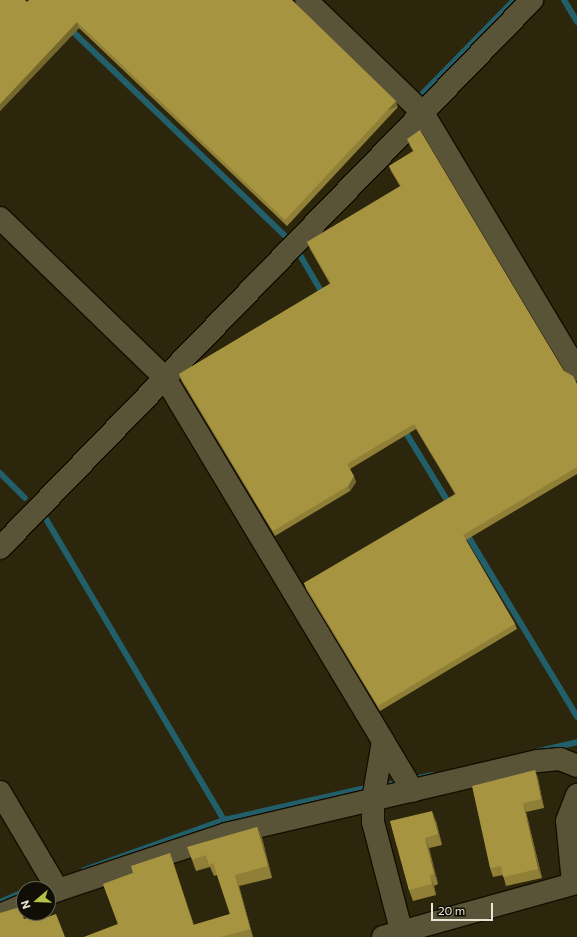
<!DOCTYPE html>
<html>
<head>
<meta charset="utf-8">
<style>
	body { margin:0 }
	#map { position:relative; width:577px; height:937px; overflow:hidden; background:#2b260c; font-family:Commissioner,sans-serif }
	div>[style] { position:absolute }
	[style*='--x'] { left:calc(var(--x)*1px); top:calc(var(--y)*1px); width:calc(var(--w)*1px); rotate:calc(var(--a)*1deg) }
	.stream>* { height:6px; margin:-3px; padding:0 3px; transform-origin:3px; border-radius:3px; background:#225f6b }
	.roads { filter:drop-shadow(1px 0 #140e00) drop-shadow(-1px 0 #140e00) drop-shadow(0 1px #140e00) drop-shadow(0 -1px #140e00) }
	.minor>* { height:22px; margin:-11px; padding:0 11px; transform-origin:11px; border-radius:11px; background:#595338 }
	.wall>* { inset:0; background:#907f37 }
	.shaded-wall>* { inset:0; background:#75682d; transform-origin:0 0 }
	.building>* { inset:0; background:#a79440 }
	span { translate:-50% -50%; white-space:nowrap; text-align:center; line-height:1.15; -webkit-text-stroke:4px #110f05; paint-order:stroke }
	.north { position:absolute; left:16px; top:881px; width:40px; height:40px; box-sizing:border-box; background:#110f05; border:1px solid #676559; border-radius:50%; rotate:251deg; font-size:11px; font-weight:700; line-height:16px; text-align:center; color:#e9e5d6 }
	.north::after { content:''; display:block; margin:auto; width:14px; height:18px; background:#b8c147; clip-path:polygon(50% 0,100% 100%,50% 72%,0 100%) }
	.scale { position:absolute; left:431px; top:903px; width:62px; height:18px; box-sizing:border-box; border:2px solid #e9e5d6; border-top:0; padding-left:5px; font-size:12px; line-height:14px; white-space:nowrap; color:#e9e5d6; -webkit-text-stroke:3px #110f05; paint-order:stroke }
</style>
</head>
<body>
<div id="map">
	<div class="stream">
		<i style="--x:564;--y:0;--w:26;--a:59"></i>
		<i style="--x:69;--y:28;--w:303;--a:43.9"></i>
		<i style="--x:422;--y:94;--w:132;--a:-45.6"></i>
		<i style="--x:300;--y:255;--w:48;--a:59.7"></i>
		<i style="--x:403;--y:428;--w:90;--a:58.6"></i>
		<i style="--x:0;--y:473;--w:35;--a:45"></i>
		<i style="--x:46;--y:519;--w:350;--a:59.4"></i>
		<i style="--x:465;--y:531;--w:217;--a:58.9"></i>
		<i style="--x:539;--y:751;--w:39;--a:-13"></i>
		<i style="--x:387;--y:785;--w:46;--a:-12.5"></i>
		<i style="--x:84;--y:870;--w:149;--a:-19.7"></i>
		<i style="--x:224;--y:820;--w:145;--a:-12.8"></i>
		<i style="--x:32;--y:889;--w:18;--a:-22"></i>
		<i style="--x:0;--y:902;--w:26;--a:-23"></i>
	</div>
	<div class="roads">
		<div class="minor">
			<i style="--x:306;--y:0;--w:163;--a:44"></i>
			<i style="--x:423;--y:113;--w:300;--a:59.1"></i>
			<i style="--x:0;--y:218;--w:230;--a:44.1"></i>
			<i style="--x:165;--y:378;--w:423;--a:59"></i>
			<i style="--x:383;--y:741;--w:60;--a:99.6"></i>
			<i style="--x:373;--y:800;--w:22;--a:90"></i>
			<i style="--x:373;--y:822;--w:119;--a:75.4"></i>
			<i style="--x:0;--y:548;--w:764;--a:-45.85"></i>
			<i style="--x:383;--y:741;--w:58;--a:59"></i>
			<i style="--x:0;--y:792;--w:114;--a:59.4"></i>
			<i style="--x:58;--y:890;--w:11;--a:158"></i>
			<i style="--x:573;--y:883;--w:62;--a:-95.5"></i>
			<i style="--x:567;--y:821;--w:28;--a:-69"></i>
			<i style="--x:58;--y:890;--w:177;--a:-18.4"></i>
			<i style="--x:226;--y:834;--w:320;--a:-13.2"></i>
			<i style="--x:538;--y:761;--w:22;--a:-5"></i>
			<i style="--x:560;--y:759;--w:18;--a:22"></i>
			<i style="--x:0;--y:915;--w:26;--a:-23"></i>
			<i style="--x:383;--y:937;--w:201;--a:-15.6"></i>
		</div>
	</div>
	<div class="wall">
		<i style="clip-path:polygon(0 0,398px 107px,287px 226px,79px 28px,0 111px)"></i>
		<i style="clip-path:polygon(407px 139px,564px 371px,577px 384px,577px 474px,466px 540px,515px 624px,517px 629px,380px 711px,306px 589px,304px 583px,455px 494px,416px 429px,350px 469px,356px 482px,350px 491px,275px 536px,181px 380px,179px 374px,330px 284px,309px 247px,307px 242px,400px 186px,391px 171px,389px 166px,413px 151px,409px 144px)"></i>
		<i style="clip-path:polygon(535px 770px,538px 779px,544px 808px,526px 812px,542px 878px,506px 886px,503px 875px,493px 877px,490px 868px)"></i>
		<i style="clip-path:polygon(390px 821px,436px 821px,442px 845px,429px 848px,438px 884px,434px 886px,436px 895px,413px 901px,409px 890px)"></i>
		<i style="clip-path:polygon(257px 827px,262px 838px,272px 878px,239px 886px,253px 937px,84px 937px,118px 924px,103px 884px,133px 873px,170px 853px,194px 925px,230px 914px,217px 875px,214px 876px,210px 867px,196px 871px,192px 860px)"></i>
	</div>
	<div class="shaded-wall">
		<i style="clip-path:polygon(77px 22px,79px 28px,0 111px,0 104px)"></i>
		<i style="left:396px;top:101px;width:6px;height:163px;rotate:72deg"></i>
		<i style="clip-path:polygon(354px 476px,356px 482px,350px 491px,348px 486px)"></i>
		<i style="clip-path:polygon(535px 770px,538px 779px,544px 808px,541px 799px)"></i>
		<i style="clip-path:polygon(523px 803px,526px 812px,542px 878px,538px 869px)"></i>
		<i style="clip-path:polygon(432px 811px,436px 821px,442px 845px,438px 834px)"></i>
		<i style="clip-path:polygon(257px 827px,262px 838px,272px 878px,268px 866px)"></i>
		<i style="clip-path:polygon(425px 838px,429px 848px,438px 884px,434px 874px)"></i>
		<i style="clip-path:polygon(170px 853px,174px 864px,197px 937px,193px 925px)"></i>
		<i style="clip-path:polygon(235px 875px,239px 886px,253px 937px,250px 929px)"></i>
		<i style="clip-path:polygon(430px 875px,434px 886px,436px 895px,432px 884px)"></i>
	</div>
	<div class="building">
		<i style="clip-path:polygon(0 0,25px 0,27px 2px,29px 0,292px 0,396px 101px,285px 220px,77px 22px,0 104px)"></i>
		<i style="clip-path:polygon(420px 130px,564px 371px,573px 376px,577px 384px,577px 467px,463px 535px,515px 624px,378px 706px,304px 583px,456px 494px,414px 424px,347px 464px,354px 476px,348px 486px,273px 531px,179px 374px,331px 283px,307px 242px,401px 186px,389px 166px,414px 151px,407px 139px)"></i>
		<i style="clip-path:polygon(535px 770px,541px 799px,523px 803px,538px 869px,503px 877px,501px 866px,490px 868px,472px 786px)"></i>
		<i style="clip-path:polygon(432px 811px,438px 834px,425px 838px,434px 874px,430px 875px,432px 884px,409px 890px,390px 821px)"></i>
		<i style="clip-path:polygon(257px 827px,268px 866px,235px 875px,250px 929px,221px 937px,84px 937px,118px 924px,103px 884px,133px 873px,131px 866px,170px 853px,193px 925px,230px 914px,213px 863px,209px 865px,206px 855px,192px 860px,187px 847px)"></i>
		<i style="clip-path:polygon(20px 907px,24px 919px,34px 916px,36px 921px,56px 914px,65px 937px,0 937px,0 913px)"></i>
	</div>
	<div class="north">N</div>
	<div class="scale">20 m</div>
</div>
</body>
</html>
